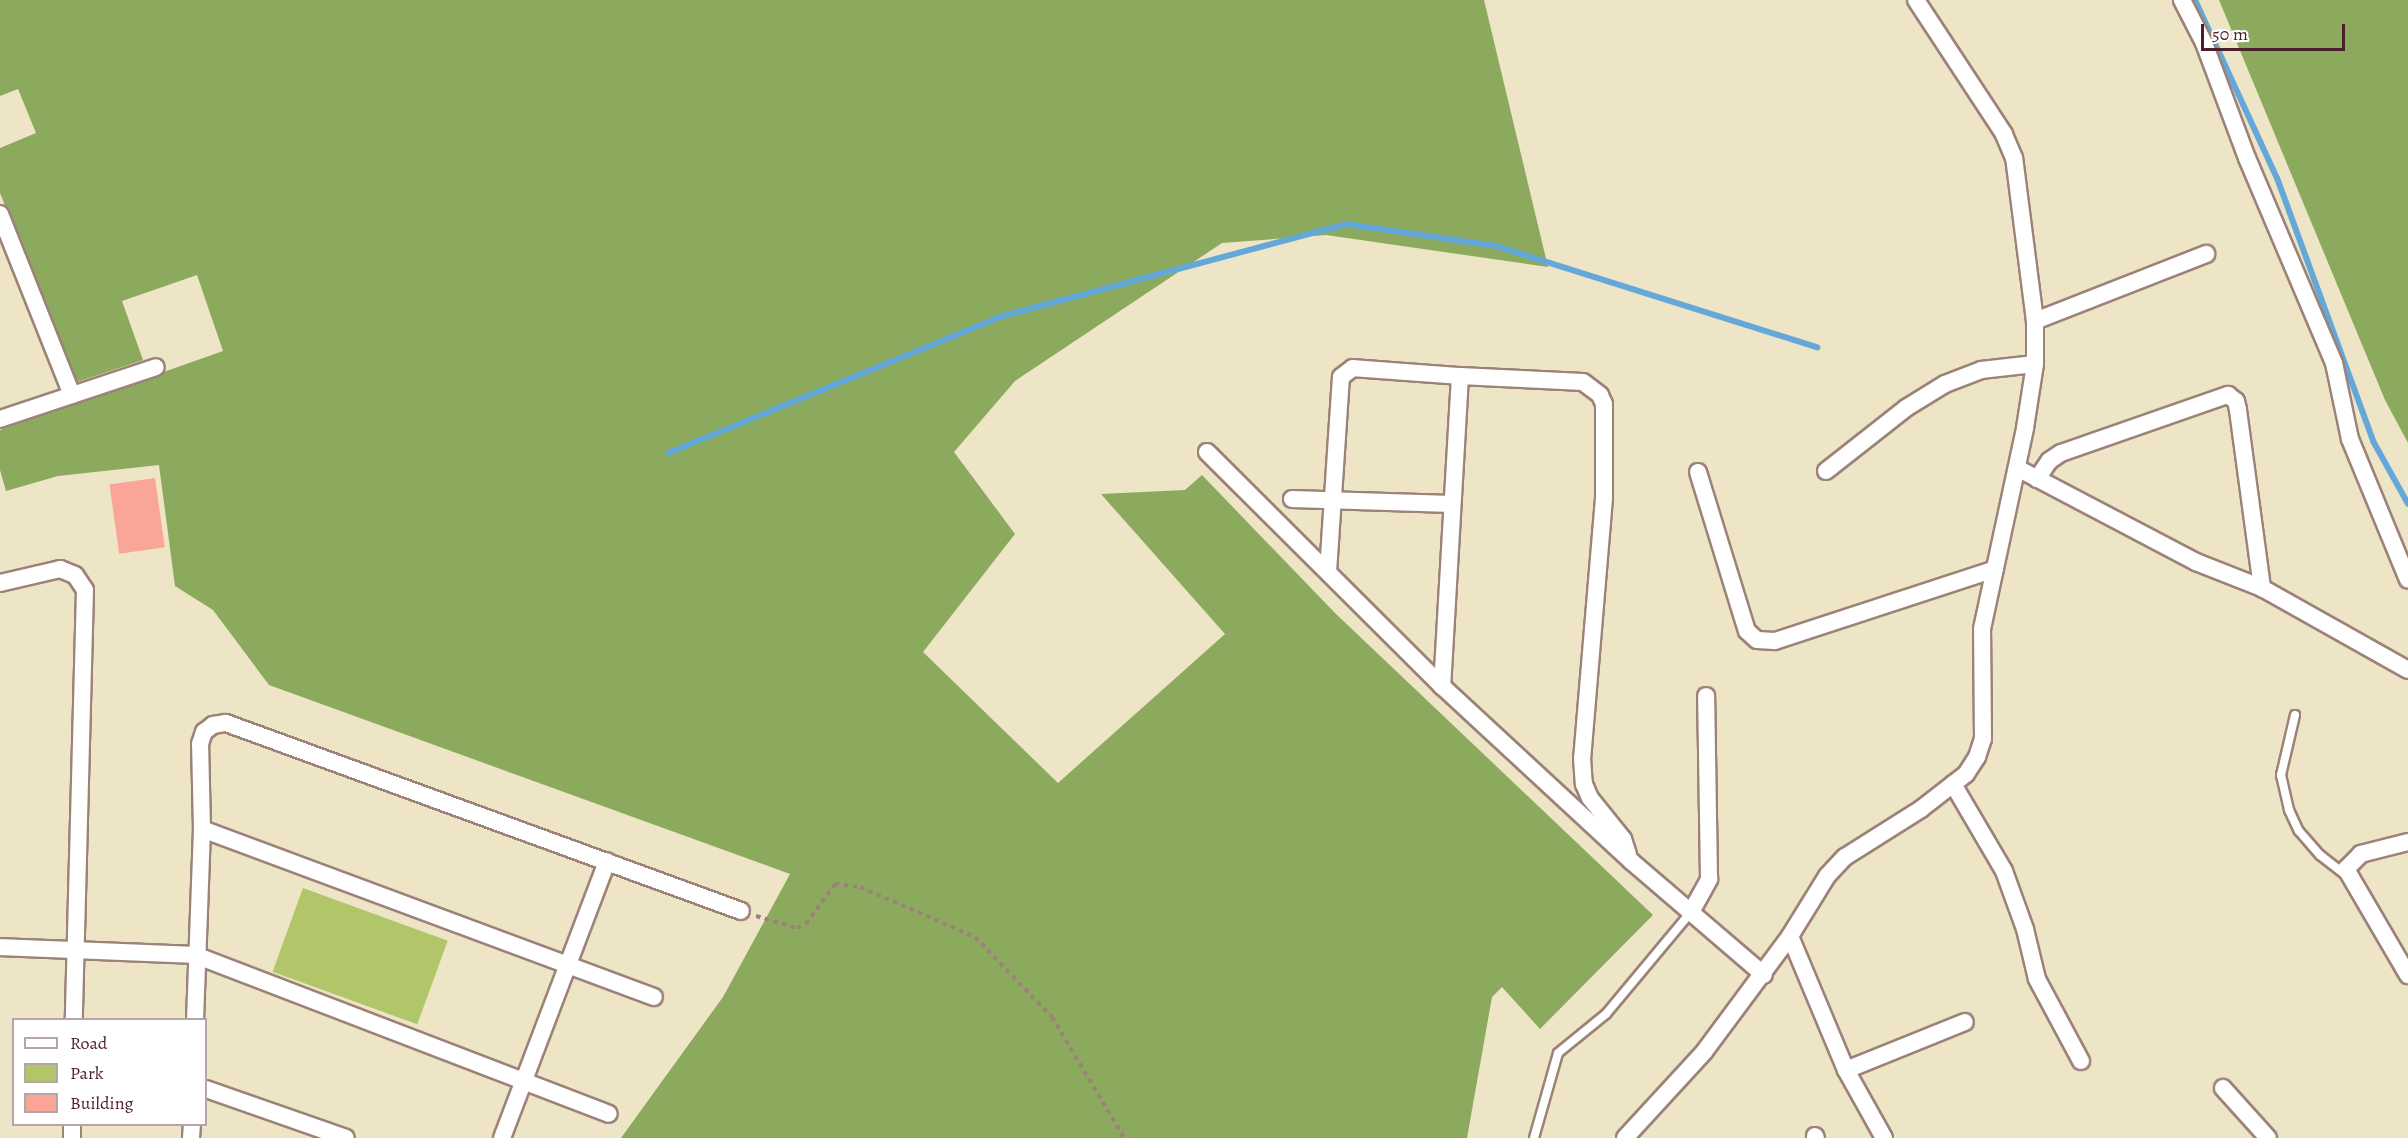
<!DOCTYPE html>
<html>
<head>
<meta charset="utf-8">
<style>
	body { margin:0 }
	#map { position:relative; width:2408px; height:1138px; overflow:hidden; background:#eee4c6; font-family:Alegreya,serif }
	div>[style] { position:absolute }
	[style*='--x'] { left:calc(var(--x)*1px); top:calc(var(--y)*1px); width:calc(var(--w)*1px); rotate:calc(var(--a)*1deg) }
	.green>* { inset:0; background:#b1c569; transform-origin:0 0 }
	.forest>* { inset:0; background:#8caa5d }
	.stream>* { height:6px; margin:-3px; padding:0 3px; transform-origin:3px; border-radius:3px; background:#64a8d9 }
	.building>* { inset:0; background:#f9a699; transform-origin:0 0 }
	.path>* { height:4px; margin-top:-2px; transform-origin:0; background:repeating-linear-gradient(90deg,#9c8278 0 4.5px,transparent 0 9px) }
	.roads { filter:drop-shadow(2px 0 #9c8278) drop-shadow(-2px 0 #9c8278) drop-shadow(0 2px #9c8278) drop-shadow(0 -2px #9c8278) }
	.lane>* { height:8px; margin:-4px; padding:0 4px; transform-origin:4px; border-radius:4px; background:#fff }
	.street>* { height:16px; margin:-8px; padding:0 8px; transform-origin:8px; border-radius:8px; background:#fff }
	span { translate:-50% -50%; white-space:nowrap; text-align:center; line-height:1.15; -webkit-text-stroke:4.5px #fff; paint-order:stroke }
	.legend { position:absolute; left:12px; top:1018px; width:195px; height:108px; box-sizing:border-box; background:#fff; border:2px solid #b7a5aa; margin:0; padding:8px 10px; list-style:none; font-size:18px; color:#4a1f2b }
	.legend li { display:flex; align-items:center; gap:12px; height:30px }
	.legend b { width:30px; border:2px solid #b7a5aa }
	.scale { position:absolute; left:2201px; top:24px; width:144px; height:27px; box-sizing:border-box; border:3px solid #4a1f2b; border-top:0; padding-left:8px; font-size:18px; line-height:21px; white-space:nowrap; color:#4a1f2b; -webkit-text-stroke:4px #fff; paint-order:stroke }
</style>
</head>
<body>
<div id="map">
	<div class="green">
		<i style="left:303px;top:888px;width:154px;height:89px;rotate:20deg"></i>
	</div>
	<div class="forest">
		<i style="clip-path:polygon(0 0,1484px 0,1548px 267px,1326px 235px,1222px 243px,1015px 381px,954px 452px,1015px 534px,923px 652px,1058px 783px,1225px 634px,1101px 494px,1185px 490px,1202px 475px,1335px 613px,1653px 915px,1540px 1029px,1502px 987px,1492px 997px,1467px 1138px,621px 1138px,723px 997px,790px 874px,269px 685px,213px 610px,175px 586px,159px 465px,58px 476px,6px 491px,0 470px,0 430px,223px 351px,197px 275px,122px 301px,143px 360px,77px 382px,0 193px,0 148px,36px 133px,18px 89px,0 96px)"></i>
		<i style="clip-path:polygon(2219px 0,2408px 0,2408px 443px,2385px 400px)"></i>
	</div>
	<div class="stream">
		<i style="--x:2195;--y:0;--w:196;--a:65.3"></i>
		<i style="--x:2277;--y:178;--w:280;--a:69.9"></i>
		<i style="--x:2373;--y:441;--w:72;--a:60.9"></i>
		<i style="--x:668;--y:453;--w:358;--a:-22.3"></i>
		<i style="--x:999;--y:317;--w:359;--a:-15"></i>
		<i style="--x:1346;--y:224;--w:152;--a:8.3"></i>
		<i style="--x:1496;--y:246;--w:337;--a:17.5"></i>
	</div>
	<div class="building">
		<i style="left:155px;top:478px;width:70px;height:46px;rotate:82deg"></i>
	</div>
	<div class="path">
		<i style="--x:756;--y:916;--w:43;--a:16.3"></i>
		<i style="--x:797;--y:928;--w:10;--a:-24"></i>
		<i style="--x:806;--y:924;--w:49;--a:-54.1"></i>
		<i style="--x:835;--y:884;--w:25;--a:7"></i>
		<i style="--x:860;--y:887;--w:125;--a:23.5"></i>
		<i style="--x:975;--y:937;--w:111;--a:46.1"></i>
		<i style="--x:1052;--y:1017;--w:141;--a:59.2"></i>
	</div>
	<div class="roads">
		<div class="lane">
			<i style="--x:2295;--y:715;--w:62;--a:103.1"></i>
			<i style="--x:2281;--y:775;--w:36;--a:77"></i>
			<i style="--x:2289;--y:810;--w:23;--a:65"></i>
			<i style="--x:2299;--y:831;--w:32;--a:49"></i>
			<i style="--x:2320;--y:855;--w:34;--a:38"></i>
			<i style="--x:1534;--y:1138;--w:88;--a:-74.2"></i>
			<i style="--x:1558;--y:1053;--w:62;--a:-39.1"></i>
			<i style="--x:1606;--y:1014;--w:133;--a:-50.2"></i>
		</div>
		<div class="street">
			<i style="--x:2182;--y:0;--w:48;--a:62.9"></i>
			<i style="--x:2204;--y:43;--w:123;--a:69.5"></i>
			<i style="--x:2247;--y:158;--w:223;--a:67"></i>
			<i style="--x:2334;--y:363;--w:78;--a:78.1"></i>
			<i style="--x:2350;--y:439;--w:152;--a:67.6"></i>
			<i style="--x:0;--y:214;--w:195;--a:68.3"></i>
			<i style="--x:2035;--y:321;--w:184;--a:-21.4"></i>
			<i style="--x:1460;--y:376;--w:123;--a:2.8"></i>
			<i style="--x:1583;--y:382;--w:21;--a:37"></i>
			<i style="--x:1600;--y:395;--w:10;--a:66"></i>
			<i style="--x:1604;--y:404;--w:94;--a:90"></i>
			<i style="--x:1604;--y:498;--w:261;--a:94.8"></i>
			<i style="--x:1582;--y:758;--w:26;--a:86"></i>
			<i style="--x:1584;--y:784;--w:15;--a:67"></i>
			<i style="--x:1590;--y:798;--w:53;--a:51.2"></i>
			<i style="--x:1623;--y:839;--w:16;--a:72"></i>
			<i style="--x:0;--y:419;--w:164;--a:-18.4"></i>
			<i style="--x:1207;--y:452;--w:332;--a:44.9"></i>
			<i style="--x:1442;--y:686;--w:258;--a:42.8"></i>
			<i style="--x:1631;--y:861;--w:175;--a:40.6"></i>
			<i style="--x:2017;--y:468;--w:202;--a:27.7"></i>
			<i style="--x:2196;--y:562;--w:71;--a:21.5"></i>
			<i style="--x:2262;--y:588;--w:167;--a:29.3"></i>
			<i style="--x:1826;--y:471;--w:102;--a:-38.2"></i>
			<i style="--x:1906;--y:408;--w:46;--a:-31.6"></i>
			<i style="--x:1945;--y:384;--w:39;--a:-21"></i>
			<i style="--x:1981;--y:370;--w:54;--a:-6.3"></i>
			<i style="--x:1698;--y:472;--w:166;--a:72.9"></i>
			<i style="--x:1747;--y:631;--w:13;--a:42"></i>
			<i style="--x:1757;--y:640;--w:18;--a:3"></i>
			<i style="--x:1775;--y:641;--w:231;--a:-18.1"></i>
			<i style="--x:2037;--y:479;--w:22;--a:-56"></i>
			<i style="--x:2049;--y:461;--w:14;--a:-34"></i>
			<i style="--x:2061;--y:453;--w:177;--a:-19.2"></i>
			<i style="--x:2228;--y:395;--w:10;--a:37"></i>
			<i style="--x:2236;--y:401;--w:9;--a:77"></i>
			<i style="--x:2238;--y:410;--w:180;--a:82.3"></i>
			<i style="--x:1292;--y:499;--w:160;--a:1.8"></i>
			<i style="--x:1328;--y:572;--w:195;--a:-86.2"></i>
			<i style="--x:1341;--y:377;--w:15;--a:-37"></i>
			<i style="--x:1353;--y:368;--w:107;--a:4.3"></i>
			<i style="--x:1460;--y:376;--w:311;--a:93.3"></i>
			<i style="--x:0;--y:583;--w:62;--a:-13.1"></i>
			<i style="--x:60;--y:569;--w:16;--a:22"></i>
			<i style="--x:75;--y:575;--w:18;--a:56"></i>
			<i style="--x:85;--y:590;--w:430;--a:91.5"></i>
			<i style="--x:1953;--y:784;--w:101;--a:59.6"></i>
			<i style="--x:2004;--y:871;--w:62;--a:70.1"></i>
			<i style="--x:2025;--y:929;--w:51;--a:76.5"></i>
			<i style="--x:2037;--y:979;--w:93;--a:61.8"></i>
			<i style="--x:202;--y:829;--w:482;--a:20.4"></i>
			<i style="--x:2408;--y:842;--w:49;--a:165.7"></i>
			<i style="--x:2361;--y:854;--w:21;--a:135"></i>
			<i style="--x:2346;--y:869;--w:123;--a:59.7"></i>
			<i style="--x:1691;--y:912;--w:38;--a:-61"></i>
			<i style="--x:1709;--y:879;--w:183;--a:-90.9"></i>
			<i style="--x:0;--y:947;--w:195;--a:2.3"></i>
			<i style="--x:195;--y:955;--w:443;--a:21"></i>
			<i style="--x:195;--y:1020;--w:191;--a:-87.9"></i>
			<i style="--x:202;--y:829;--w:85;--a:-91.3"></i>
			<i style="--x:200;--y:744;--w:13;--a:-72"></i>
			<i style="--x:204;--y:732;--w:11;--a:-38"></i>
			<i style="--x:213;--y:725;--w:13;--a:-9"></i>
			<i style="--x:226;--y:723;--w:548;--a:20.05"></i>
			<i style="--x:1846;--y:1070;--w:128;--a:-22"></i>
			<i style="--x:2223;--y:1088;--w:67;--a:48"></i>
			<i style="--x:206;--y:1089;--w:148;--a:19.3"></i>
			<i style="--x:1815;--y:1136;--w:2;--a:63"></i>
			<i style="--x:72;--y:1138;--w:14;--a:-90"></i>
			<i style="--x:191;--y:1138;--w:14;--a:-86"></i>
			<i style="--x:502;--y:1138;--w:296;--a:-69.2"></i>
			<i style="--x:1625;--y:1138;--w:117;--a:-47.4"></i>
			<i style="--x:1704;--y:1052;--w:144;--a:-53.4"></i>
			<i style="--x:1884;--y:1138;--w:78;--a:-119.2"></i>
			<i style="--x:1846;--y:1070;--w:145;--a:-112.7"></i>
			<i style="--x:1790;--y:936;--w:70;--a:-58.3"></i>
			<i style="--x:1827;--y:876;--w:26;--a:-47"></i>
			<i style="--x:1845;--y:857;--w:90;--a:-32.3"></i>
			<i style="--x:1921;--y:809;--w:57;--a:-37.9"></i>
			<i style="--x:1966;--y:774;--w:20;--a:-57"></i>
			<i style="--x:1977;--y:757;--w:19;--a:-72"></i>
			<i style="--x:1983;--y:739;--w:110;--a:-90.5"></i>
			<i style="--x:1982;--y:629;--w:206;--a:-77.9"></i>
			<i style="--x:2025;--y:428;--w:65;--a:-81.1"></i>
			<i style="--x:2035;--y:364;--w:43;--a:-90"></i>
			<i style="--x:2035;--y:321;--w:164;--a:-97.3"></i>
			<i style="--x:2014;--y:158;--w:26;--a:-113"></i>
			<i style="--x:2004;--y:134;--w:160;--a:-123.3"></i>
		</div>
	</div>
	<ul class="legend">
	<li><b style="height:8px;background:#fff"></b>Road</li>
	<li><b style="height:16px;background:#b1c569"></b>Park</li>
	<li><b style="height:16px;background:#f9a699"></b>Building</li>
	</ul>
	<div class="scale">50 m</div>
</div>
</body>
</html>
